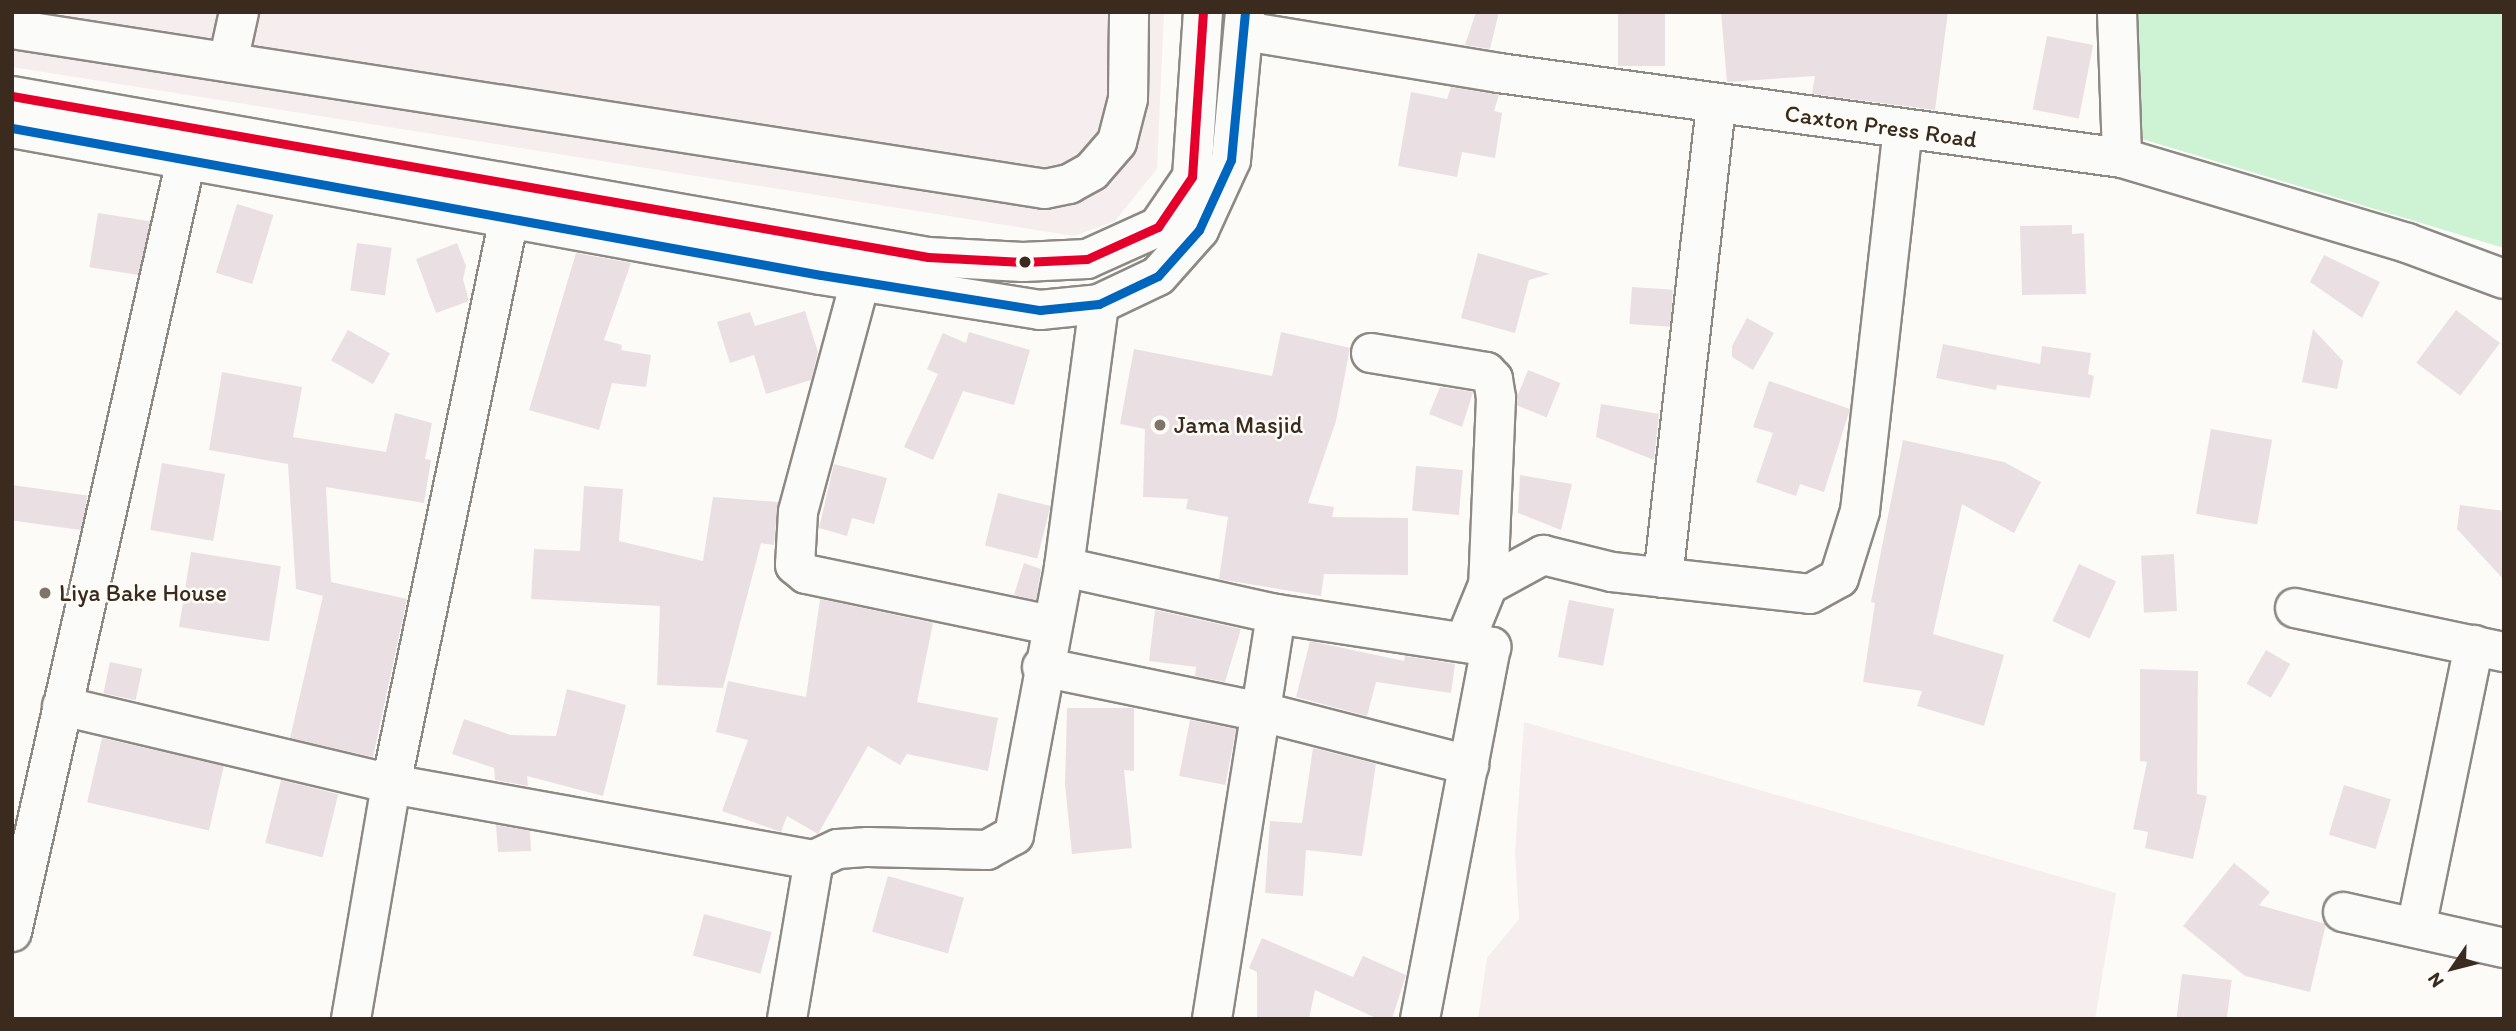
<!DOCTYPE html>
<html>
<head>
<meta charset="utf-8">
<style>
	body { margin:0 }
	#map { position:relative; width:2516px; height:1031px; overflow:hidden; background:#fcfbf8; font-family:Itim,sans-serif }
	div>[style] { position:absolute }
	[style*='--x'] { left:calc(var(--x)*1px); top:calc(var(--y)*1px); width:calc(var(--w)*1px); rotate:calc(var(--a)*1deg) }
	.built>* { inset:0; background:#f6edee }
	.green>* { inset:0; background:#cdf2d4 }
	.building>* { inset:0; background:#eae0e4; transform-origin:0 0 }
	.roads { filter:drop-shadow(2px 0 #8d8985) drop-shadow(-2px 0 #8d8985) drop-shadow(0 2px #8d8985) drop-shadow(0 -2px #8d8985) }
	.minor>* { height:38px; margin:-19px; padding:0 19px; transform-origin:19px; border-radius:19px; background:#fbfbf9 }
	.major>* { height:38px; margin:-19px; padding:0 19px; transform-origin:19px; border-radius:19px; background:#fbfbf9 }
	.bus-1>* { height:9px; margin:-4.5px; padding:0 4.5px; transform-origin:4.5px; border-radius:4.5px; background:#0065bd }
	.bus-2>* { height:9px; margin:-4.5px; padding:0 4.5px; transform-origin:4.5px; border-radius:4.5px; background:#e4002b }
	.dots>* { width:19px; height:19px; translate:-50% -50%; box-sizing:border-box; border:4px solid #fdfcf7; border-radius:50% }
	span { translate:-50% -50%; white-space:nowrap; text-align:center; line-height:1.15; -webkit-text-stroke:5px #fdfcf7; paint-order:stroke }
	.street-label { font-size:24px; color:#3b2a1e }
	.poi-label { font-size:24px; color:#3b2a1e }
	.left { translate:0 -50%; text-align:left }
	.frame { position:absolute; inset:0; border:14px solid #3b2a1e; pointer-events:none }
	.north { position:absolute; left:2418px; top:933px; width:70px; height:70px; -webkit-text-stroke:5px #fdfcf7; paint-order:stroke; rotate:235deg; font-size:19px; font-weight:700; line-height:28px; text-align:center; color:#3b2a1e }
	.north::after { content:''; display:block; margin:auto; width:24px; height:32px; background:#3b2a1e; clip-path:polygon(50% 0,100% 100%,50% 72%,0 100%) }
</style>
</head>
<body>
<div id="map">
	<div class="built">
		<i style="clip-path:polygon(12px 12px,1164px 12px,1157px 169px,1115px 221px,1074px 236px,12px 67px)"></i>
		<i style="clip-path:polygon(1524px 722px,2116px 893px,2095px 1019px,1478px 1019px,1487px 958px,1519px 919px,1515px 852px)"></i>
	</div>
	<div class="green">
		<i style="clip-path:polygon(2133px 12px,2504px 12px,2504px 248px,2132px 136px)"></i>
	</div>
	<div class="building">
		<i style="clip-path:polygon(1476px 12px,1499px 12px,1490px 49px,1465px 45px)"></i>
		<i style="left:1618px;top:12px;width:47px;height:54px"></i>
		<i style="clip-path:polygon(1721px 12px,1948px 12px,1935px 110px,1812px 94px,1815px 76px,1727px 82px)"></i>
		<i style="left:2047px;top:36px;width:47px;height:75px;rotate:11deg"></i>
		<i style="clip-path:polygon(1451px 87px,1499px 95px,1494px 111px,1502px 113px,1495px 158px,1462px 152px,1457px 177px,1398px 166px,1411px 92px,1447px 99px)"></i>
		<i style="left:237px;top:204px;width:38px;height:72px;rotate:17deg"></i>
		<i style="left:98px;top:213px;width:53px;height:55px;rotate:9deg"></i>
		<i style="clip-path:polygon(2072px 225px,2072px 234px,2084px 233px,2086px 294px,2022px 295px,2020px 226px)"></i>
		<i style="left:357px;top:243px;width:35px;height:48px;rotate:8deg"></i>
		<i style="clip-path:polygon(457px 243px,466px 266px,463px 279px,469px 301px,436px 313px,416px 259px)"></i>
		<i style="clip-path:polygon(576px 253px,631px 263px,604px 340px,622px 345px,621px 350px,651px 355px,646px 387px,612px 383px,599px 430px,529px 410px)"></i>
		<i style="clip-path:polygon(1478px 253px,1550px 274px,1529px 280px,1515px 333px,1461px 318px)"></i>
		<i style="clip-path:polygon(2324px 255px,2380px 282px,2362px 318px,2310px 282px)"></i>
		<i style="left:1632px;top:287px;width:41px;height:37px;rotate:4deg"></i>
		<i style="left:2456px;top:310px;width:55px;height:66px;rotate:37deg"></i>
		<i style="clip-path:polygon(805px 311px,818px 352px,811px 380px,766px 394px,754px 355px,730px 363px,717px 322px,750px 312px,755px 326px)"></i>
		<i style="clip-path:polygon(1747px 318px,1774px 333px,1753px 370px,1732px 357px,1732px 346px)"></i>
		<i style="clip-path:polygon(2313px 329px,2343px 361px,2337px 389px,2302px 382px)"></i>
		<i style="left:348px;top:330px;width:48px;height:35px;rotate:29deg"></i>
		<i style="clip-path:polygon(969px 332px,1030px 350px,1014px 405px,963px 391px,933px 460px,904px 447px,938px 374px,927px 369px,943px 333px,966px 343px)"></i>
		<i style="clip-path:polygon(1281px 332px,1350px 348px,1336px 421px,1308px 503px,1334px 507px,1332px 517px,1408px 518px,1408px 575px,1324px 574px,1321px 596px,1219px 579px,1228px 517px,1186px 509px,1188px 499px,1143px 497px,1145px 429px,1120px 424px,1134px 349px,1272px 376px)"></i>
		<i style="clip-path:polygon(1943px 344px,2040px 364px,2042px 346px,2091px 353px,2088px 374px,2094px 376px,2090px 398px,1997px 385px,1996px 390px,1936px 378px)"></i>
		<i style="left:1528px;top:370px;width:35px;height:37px;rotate:22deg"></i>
		<i style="clip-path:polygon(222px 372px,302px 387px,293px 437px,386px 452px,395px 413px,432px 423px,425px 459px,431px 460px,424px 503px,326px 487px,331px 582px,407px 599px,373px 757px,290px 738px,323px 596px,296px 589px,288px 464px,209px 450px)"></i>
		<i style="clip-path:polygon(1769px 381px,1850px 409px,1824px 492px,1800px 484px,1796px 496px,1756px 482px,1773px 433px,1753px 427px)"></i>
		<i style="clip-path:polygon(1440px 387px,1473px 392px,1462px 427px,1429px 414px)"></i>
		<i style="clip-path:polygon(1601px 404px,1659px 414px,1654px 460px,1596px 437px)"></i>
		<i style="left:2211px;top:429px;width:62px;height:86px;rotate:10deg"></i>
		<i style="clip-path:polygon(1903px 440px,2004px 462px,2041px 482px,2014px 533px,1962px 504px,1933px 634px,2004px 655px,1984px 726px,1917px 706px,1922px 691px,1863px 682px,1875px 603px,1871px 602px)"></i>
		<i style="left:162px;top:463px;width:64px;height:68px;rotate:10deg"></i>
		<i style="clip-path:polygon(834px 464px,887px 478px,874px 524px,852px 518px,847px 536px,819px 528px)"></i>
		<i style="left:1416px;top:466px;width:47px;height:45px;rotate:5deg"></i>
		<i style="clip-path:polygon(1520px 475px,1572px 484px,1561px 530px,1518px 513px)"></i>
		<i style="left:12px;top:485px;width:76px;height:35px;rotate:8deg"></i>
		<i style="clip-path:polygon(584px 486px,623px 489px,619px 541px,703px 561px,713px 497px,778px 502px,774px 545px,761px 543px,723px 688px,657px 685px,660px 606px,531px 599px,534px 549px,580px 551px)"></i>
		<i style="left:998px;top:493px;width:54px;height:54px;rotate:14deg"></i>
		<i style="clip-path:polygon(2460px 505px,2504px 511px,2504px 580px,2457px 529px)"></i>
		<i style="left:191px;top:552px;width:91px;height:76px;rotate:9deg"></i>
		<i style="left:2174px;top:554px;width:57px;height:33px;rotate:87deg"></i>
		<i style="clip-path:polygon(1024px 563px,1041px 569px,1036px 600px,1014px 595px)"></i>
		<i style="left:2079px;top:564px;width:41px;height:63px;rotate:25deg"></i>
		<i style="clip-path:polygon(820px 599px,933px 623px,917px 702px,998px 718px,988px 771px,907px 754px,900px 765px,868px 746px,818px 834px,787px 816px,781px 832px,722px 811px,748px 740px,716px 732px,728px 681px,806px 697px)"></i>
		<i style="left:1569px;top:600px;width:46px;height:58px;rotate:11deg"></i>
		<i style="clip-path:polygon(1155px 610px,1241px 629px,1225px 682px,1195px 676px,1196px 667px,1149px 661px)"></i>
		<i style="clip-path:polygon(1310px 641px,1404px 661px,1405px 656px,1455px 664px,1451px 693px,1376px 682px,1367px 716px,1296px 697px)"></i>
		<i style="left:2266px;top:650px;width:28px;height:39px;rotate:30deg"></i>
		<i style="left:110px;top:662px;width:33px;height:32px;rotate:12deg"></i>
		<i style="clip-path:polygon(2140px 669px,2198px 671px,2197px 794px,2207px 796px,2193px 859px,2145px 848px,2148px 832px,2133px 829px,2147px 762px,2140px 761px)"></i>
		<i style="clip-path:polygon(567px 689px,626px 705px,603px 796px,527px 776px,528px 786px,495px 780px,494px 768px,452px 754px,464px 719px,511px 735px,556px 736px)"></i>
		<i style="clip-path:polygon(1067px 708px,1134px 708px,1134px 771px,1124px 770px,1132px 848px,1072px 854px,1065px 784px)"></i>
		<i style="left:1190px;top:720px;width:47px;height:57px;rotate:11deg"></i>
		<i style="left:102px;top:738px;width:125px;height:66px;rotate:13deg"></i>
		<i style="clip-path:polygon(1313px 748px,1376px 764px,1362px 856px,1306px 850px,1303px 896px,1265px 893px,1270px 821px,1302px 823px)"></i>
		<i style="left:281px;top:780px;width:59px;height:65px;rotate:14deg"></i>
		<i style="left:2344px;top:785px;width:49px;height:52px;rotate:17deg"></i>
		<i style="clip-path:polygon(496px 825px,530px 831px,531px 851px,498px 852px)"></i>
		<i style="clip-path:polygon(2234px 863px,2270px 892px,2259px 905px,2326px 924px,2310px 992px,2245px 976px,2183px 926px)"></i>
		<i style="left:888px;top:876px;width:79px;height:58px;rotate:16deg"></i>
		<i style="left:704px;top:914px;width:70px;height:43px;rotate:15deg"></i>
		<i style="clip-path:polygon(1262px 938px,1353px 977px,1363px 956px,1406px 975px,1392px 1019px,1378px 1019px,1315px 990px,1309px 1019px,1257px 1019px,1257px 972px,1249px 968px)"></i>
		<i style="left:2182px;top:974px;width:50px;height:45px;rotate:7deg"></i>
	</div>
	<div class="roads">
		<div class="minor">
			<i style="--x:2117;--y:12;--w:146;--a:88"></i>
			<i style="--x:12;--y:29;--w:1045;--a:8.8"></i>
			<i style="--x:1045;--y:189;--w:25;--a:-12"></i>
			<i style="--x:1069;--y:184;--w:26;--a:-29"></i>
			<i style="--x:1092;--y:171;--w:38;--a:-49"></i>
			<i style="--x:1117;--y:142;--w:44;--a:-75.7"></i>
			<i style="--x:1128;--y:99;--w:87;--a:-89.3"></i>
			<i style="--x:1245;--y:31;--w:257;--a:9.4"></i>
			<i style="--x:1499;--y:73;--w:629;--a:7.77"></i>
			<i style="--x:2122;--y:158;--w:297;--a:16.6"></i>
			<i style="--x:2407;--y:243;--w:103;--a:20.4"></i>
			<i style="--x:228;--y:62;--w:51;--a:-77.6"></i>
			<i style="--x:860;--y:282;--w:238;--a:105.1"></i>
			<i style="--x:798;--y:512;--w:53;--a:93.2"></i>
			<i style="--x:795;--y:565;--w:14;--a:39"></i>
			<i style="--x:806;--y:574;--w:249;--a:11.8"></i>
			<i style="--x:1371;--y:353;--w:117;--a:9.4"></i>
			<i style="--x:1486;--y:372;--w:10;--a:45"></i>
			<i style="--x:1493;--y:379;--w:19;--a:81"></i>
			<i style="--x:1496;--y:398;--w:187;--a:92.4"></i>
			<i style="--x:1064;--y:567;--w:217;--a:12.5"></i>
			<i style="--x:1276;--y:614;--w:218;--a:8.7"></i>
			<i style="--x:1663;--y:578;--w:478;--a:-83.6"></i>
			<i style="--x:2295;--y:608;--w:214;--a:11.9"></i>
			<i style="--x:1042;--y:667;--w:225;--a:11.6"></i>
			<i style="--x:1262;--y:712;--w:214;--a:14.4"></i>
			<i style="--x:62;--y:706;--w:338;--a:13.3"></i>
			<i style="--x:391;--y:784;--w:430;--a:10.2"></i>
			<i style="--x:2343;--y:912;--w:165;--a:12.6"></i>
			<i style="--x:2416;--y:928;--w:289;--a:-78.4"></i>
			<i style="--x:12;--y:932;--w:791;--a:-77.3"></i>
			<i style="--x:351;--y:1019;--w:238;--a:-80.3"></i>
			<i style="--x:391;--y:784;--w:578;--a:-78.22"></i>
			<i style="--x:787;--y:1019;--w:161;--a:-80.4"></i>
			<i style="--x:814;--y:860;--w:26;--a:-25"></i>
			<i style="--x:838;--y:849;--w:30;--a:-4"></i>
			<i style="--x:868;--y:847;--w:119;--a:1.4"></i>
			<i style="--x:987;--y:850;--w:31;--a:-29"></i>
			<i style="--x:1014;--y:835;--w:273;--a:-79.4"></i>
			<i style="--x:1064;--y:567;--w:265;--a:-82.4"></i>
			<i style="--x:1212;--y:1019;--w:410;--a:-81"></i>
			<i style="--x:1420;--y:1019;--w:379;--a:-79.2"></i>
			<i style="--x:1491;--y:647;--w:27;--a:-167"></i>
			<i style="--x:1465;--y:641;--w:61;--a:-67.7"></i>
			<i style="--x:1488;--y:585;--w:63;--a:-28.6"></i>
			<i style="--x:1543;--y:555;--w:71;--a:13.8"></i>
			<i style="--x:1612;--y:572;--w:199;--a:6.3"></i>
			<i style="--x:1810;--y:594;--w:33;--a:-29"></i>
			<i style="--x:1839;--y:578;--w:70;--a:-72.6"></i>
			<i style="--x:1860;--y:511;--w:383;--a:-83.6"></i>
		</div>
		<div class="major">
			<i style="--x:12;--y:96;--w:930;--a:9.97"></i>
			<i style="--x:928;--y:257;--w:95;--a:3"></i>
			<i style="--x:1023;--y:262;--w:64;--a:-2.7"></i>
			<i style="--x:1087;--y:259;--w:78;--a:-24.3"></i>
			<i style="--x:1158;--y:227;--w:60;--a:-55.8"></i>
			<i style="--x:1192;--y:177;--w:165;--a:-86.2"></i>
			<i style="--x:12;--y:128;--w:822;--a:10.3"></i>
			<i style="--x:821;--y:275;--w:222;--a:9.1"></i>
			<i style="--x:1040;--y:310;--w:59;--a:-5.8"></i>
			<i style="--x:1099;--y:304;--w:65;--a:-25.4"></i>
			<i style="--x:1158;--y:276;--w:62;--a:-48.3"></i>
			<i style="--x:1199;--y:230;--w:77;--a:-65.4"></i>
			<i style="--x:1231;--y:160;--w:149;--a:-84.6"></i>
		</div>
	</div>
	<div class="bus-1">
		<i style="--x:12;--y:128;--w:822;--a:10.3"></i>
		<i style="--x:821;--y:275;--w:222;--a:9.1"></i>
		<i style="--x:1040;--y:310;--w:59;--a:-5.8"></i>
		<i style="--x:1099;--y:304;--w:65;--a:-25.4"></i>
		<i style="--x:1158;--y:276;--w:62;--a:-48.3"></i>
		<i style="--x:1199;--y:230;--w:77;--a:-65.4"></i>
		<i style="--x:1231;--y:160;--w:149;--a:-84.6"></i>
	</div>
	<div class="bus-2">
		<i style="--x:12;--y:96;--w:930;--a:9.97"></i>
		<i style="--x:928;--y:257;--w:95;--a:3"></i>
		<i style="--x:1023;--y:262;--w:64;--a:-2.7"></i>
		<i style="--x:1087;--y:259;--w:78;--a:-24.3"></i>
		<i style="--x:1158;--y:227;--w:60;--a:-55.8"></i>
		<i style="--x:1192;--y:177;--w:165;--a:-86.2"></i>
	</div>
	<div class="dots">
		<i style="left:1025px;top:262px;background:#3b2a1e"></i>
		<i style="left:1160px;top:425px;background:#7f736a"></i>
		<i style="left:45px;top:593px;background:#7f736a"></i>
	</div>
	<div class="street-label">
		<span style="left:1881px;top:126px;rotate:8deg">Caxton Press Road</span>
	</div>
	<div class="poi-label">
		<span class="left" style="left:1174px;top:425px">Jama Masjid</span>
		<span class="left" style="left:59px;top:593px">Liya Bake House</span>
	</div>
	<div class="frame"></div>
	<div class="north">N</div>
</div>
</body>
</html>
